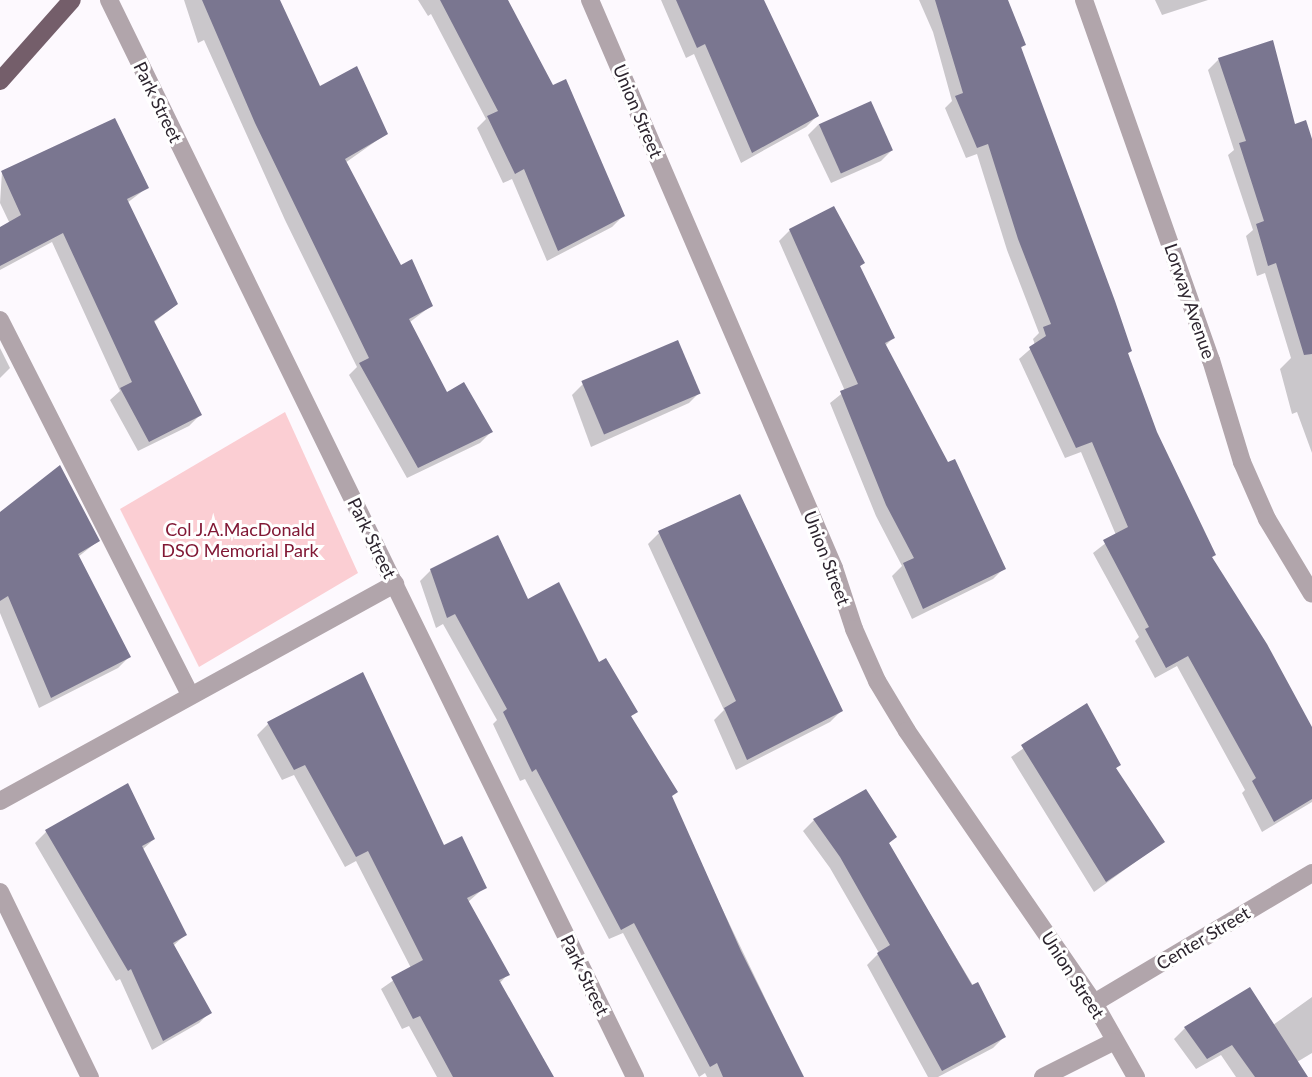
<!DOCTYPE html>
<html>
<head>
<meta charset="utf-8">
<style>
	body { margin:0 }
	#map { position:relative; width:1312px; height:1077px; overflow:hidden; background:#fdf9fe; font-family:Lato,sans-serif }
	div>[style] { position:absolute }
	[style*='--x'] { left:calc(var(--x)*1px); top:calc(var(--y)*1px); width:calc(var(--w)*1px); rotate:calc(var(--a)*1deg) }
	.green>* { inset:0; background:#fbced3 }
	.shadow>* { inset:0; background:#0003 }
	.building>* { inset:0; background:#7a7690; transform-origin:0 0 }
	.minor>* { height:18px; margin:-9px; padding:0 9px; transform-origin:9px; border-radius:9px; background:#b1a5ab }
	.major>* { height:18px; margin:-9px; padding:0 9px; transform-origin:9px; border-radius:9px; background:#745e6a }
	span { translate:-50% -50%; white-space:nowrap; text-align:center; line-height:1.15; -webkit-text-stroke:6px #fff; paint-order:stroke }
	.street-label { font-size:18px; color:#2c242e }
	.park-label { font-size:18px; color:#811835 }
</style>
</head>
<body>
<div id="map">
	<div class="green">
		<i style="clip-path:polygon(285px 412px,358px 573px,199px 667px,120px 509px)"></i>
	</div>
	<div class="shadow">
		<i style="clip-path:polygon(184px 0,278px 0,319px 89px,386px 134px,345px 163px,400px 267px,431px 306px,410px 322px,446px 394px,491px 432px,480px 443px,407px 478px,349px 375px,357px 367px,285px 220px,204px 40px,198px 43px)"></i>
		<i style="clip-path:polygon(418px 0,506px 0,623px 216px,612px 227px,547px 261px,512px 179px,503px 183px,477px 128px,486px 119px,431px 14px,428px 16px)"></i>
		<i style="clip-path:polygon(661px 0,762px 0,817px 116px,806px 127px,741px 163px,694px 54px,686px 58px)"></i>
		<i style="clip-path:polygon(919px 0,1007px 0,1024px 45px,1020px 49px,1131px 351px,1127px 354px,1156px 433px,1214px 555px,1211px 558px,1312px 746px,1312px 802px,1262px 832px,1242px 793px,1245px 790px,1177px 666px,1155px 678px,1135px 641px,1139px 637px,1093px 553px,1116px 535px,1081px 452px,1065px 458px,1019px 359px,1035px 345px,1033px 339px,1039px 333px,1007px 250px,977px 154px,966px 158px,945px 108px,952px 101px,933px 32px)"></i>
		<i style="clip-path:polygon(1155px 0,1208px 0,1162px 15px)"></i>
		<i style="clip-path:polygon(1219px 59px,1312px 144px,1312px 453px,1297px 412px,1292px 414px,1280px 369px,1291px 358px,1265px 273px,1257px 276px,1246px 236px,1253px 230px,1228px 155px,1234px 150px,1208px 70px)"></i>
		<i style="clip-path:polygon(819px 124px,892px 150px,881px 161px,831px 183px,808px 135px)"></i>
		<i style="clip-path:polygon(2px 172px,148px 187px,127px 203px,177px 304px,153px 323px,200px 415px,189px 426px,138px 451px,110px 400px,120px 391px,52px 242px,0 270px,0 229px,10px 224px,0 203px)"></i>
		<i style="clip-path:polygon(790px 230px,863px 263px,859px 267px,893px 338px,885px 346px,1004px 568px,993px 579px,912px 619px,892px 576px,902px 566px,876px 516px,830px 403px,845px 391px,779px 241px)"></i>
		<i style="clip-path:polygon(0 348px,10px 368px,0 378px)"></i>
		<i style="clip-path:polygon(583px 384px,700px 392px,689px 403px,591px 447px,572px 395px)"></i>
		<i style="clip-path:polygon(0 514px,98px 541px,78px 557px,129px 657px,118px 668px,39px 708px,0 613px)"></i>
		<i style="clip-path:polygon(659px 533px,841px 711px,830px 722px,736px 770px,714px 720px,724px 710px,648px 544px)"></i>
		<i style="clip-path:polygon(431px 570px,527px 601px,598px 664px,636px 712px,630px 717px,803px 1077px,707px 1077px,705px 1073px,699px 1077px,623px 933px,609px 939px,525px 779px,520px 781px,493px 724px,497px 720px,443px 624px,436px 628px,420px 581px)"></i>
		<i style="clip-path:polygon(1087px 705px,1119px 765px,1115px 769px,1163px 842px,1094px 892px,1011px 757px)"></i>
		<i style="clip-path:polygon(268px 724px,444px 847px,485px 887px,468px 902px,508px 974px,499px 984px,549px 1077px,437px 1077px,409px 1026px,402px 1029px,381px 989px,411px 968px,356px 861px,345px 867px,294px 775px,282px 780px,257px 735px)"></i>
		<i style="clip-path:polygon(128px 785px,154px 839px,142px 850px,185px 935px,173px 946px,210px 1012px,199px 1023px,152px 1050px,120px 979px,116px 981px,35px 843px,46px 832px)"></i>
		<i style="clip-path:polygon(814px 820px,895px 837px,888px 844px,1004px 1037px,993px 1048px,938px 1077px,928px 1077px,867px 965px,879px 953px,830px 868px,803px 831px)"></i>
		<i style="clip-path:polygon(1312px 997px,1312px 1053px,1297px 1062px,1294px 1077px,1236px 1077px,1221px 1055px,1196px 1069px,1174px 1039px,1185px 1028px,1273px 1025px)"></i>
	</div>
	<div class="building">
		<i style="clip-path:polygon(202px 0,280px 0,320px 86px,357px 66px,388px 134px,345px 159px,401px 265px,412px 259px,433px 306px,409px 319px,447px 392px,464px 382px,493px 432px,418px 468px,359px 363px,369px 358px,255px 123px)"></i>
		<i style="clip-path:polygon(440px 0,508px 0,553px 85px,566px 79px,625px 216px,558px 251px,524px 169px,515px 174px,487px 116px,498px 111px)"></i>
		<i style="clip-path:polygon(676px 0,764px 0,819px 116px,752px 153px,705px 44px,697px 48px)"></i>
		<i style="clip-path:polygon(935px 0,1008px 0,1026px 45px,1021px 47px,1115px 301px,1132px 351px,1128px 353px,1157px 432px,1216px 555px,1212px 557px,1267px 644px,1312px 727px,1312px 799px,1274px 822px,1252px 781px,1256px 778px,1188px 656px,1166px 668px,1145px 629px,1149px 627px,1103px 540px,1128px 527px,1092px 442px,1076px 448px,1029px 347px,1046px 336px,1043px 327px,1051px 324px,1018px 239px,988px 144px,977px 148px,955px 96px,963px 93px)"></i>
		<i style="clip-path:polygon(1273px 40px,1295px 124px,1306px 120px,1312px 139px,1312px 354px,1304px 355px,1276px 263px,1268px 266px,1256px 224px,1264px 221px,1239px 143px,1246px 141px,1218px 58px)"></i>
		<i style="left:871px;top:101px;width:54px;height:57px;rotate:66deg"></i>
		<i style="clip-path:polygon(115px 118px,149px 188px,127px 199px,178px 304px,154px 321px,202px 415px,149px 442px,120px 388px,132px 382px,63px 233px,0 266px,0 227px,21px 215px,1px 171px)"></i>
		<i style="clip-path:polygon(834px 206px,865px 263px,860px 266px,895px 338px,885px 343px,948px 462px,955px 459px,1006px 569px,923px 609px,903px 563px,914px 558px,886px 505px,840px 391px,858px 384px,789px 229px)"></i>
		<i style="left:678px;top:340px;width:58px;height:105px;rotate:67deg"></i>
		<i style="clip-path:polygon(60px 465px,100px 541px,78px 554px,131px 657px,51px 698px,8px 596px,0 601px,0 512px)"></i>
		<i style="clip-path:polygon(740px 494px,843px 711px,747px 760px,724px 708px,736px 701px,658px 531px)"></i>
		<i style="clip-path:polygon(498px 535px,528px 599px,559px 582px,599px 662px,606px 658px,638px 712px,631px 716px,678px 792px,672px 796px,741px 951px,804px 1077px,723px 1077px,717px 1063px,710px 1067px,634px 923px,621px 930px,536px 769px,532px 772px,503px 712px,507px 709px,455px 614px,447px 618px,430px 569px)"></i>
		<i style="clip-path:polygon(363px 672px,444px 845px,462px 836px,487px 888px,467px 898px,510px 975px,499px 980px,554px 1077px,453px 1077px,420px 1016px,413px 1019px,391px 977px,423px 960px,368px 851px,356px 857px,305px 765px,294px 770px,267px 722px)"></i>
		<i style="clip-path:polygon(1087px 703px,1121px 765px,1116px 768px,1165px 842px,1106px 882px,1021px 745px)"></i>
		<i style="clip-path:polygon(128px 783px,155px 839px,142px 846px,187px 935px,173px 943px,212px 1013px,163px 1041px,131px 969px,128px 971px,45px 830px)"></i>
		<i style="clip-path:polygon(866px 789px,897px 837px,889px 843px,972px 985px,978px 982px,1006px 1037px,942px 1071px,877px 953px,890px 945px,840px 857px,813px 819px)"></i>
		<i style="clip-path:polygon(1250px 987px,1308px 1077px,1255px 1077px,1232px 1045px,1207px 1059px,1184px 1027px)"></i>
	</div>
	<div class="minor">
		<i style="--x:109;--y:0;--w:1199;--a:63.97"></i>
		<i style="--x:590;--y:0;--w:618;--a:66.75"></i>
		<i style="--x:834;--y:568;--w:64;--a:71.8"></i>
		<i style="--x:854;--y:629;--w:57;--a:66.1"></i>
		<i style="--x:877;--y:681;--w:58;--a:59"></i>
		<i style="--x:907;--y:731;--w:330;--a:55.5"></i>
		<i style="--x:1094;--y:1003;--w:85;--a:60.4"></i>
		<i style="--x:1084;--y:0;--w:382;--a:70.6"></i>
		<i style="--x:1211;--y:360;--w:107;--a:73.1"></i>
		<i style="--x:1242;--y:462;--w:62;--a:66.3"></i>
		<i style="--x:1267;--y:519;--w:87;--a:59"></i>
		<i style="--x:0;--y:320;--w:419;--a:63.1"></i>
		<i style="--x:0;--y:801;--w:451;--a:-28.8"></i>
		<i style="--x:0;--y:892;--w:206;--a:64.1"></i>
		<i style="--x:1094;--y:1003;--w:254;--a:-30.8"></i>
		<i style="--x:1043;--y:1077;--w:78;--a:-26.6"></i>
	</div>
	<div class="major">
		<i style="--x:0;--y:81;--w:108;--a:-48.4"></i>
	</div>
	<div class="street-label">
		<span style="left:158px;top:102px;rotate:64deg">Park Street</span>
		<span style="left:638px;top:111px;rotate:67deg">Union Street</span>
		<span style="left:1190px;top:301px;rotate:71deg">Lorway Avenue</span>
		<span style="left:372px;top:538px;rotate:64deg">Park Street</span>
		<span style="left:827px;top:558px;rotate:69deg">Union Street</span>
		<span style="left:1203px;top:938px;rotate:-31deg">Center Street</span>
		<span style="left:585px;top:975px;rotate:64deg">Park Street</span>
		<span style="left:1073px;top:975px;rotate:57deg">Union Street</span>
	</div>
	<div class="park-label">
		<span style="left:240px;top:540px">Col J.A.MacDonald<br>DSO Memorial Park</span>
	</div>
</div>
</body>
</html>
